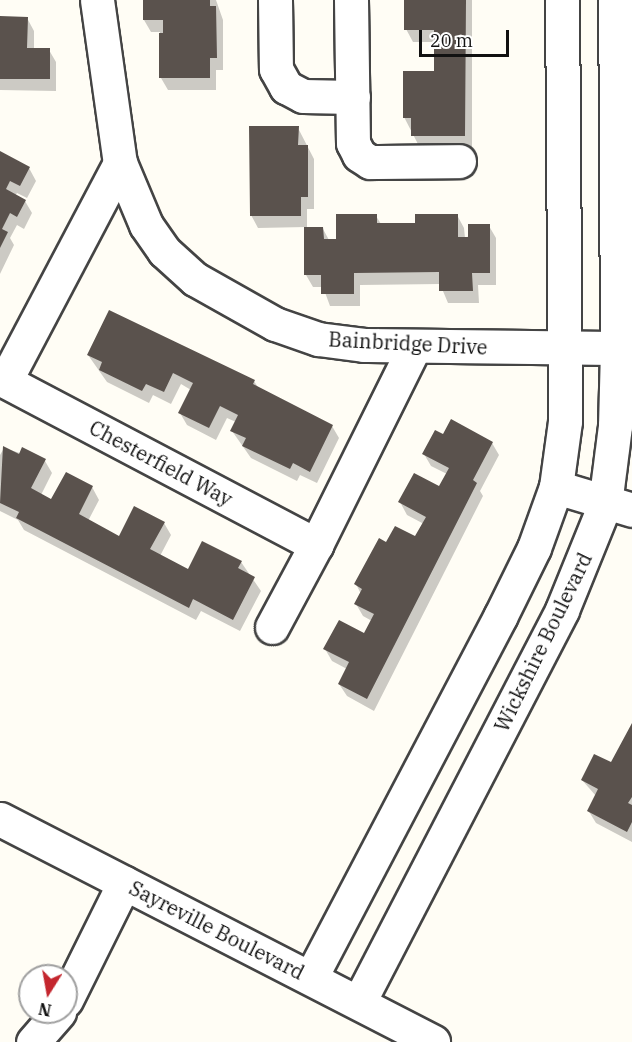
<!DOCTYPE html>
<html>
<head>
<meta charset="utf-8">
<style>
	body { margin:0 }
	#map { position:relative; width:632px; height:1042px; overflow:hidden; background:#fffdf5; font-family:"IBM Plex Serif",serif }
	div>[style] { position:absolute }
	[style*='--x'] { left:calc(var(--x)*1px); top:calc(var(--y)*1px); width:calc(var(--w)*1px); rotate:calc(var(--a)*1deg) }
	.shadow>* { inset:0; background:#0003 }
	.building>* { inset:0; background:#5a524d }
	.roads { filter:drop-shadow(2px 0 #444) drop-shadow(-2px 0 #444) drop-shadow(0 2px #444) drop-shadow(0 -2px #444) }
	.minor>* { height:33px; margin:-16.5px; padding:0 16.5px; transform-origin:16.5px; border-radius:16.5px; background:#fff }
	span { translate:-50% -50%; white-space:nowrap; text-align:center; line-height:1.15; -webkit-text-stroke:6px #fff; paint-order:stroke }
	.street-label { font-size:20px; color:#111 }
	.north { position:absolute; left:18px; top:964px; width:60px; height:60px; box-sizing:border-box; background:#fff; border:2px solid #a0a0a0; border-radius:50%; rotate:191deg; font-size:16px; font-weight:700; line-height:24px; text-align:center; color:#111 }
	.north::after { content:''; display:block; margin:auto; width:21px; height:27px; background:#c4262e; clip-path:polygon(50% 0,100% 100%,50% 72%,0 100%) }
	.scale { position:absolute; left:419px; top:30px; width:90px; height:27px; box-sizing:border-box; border:3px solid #111; border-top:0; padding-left:8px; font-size:18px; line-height:21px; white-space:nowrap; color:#111; -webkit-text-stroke:4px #fff; paint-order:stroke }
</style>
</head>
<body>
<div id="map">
	<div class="shadow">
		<i style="clip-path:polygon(144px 0,216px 0,223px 20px,223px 70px,216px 70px,216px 90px,168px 90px,161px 78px,160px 32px,151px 32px,144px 20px)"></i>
		<i style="clip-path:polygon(406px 0,472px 0,472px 148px,420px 148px,404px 117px,436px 73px,436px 42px,413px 42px,406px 29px)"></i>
		<i style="clip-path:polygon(0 18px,27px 18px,34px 31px,34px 49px,49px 50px,56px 62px,56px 91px,0 90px)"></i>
		<i style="clip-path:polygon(298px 128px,314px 159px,314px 209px,307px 209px,307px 229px,323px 229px,329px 240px,337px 240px,376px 216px,381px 224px,417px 224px,457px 215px,464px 228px,465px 238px,489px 226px,496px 238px,496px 285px,478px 285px,479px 303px,448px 303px,440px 284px,360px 285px,360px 306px,330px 306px,323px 287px,313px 287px,306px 275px,306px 227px,258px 228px,251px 215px)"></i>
		<i style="clip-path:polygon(0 153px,29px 168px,36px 181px,27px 198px,17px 193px,15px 196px,25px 201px,32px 213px,24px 229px,17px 225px,10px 238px,14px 245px,0 274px)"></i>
		<i style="clip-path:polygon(110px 312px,254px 381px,259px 389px,332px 426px,339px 438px,317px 483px,300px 475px,297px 481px,251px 458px,232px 431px,236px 422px,227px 418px,216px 440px,187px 425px,180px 413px,191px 390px,181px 384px,171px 404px,153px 395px,149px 403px,107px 382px,88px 355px)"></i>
		<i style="clip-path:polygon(443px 436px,492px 443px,499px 455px,480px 491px,483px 496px,374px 711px,347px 696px,339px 684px,347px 669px,332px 661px,325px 649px,365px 635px,372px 621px,363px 616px,356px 604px,361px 594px,356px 584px,387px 544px,416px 538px,424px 524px,407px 515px,400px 502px,440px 488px,447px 474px,431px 466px,424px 454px)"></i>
		<i style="clip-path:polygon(4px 448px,45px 461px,52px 473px,41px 495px,52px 501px,92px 487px,99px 500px,88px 521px,120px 538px,164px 523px,171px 535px,160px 556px,189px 571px,241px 562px,261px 591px,240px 631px,201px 611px,196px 620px,24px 530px,18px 520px,0 511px,0 455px)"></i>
		<i style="clip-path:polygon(632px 725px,632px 842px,596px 823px,588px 810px,596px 796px,582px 780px,611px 764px)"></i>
	</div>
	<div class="building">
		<i style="clip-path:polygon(143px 0,210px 0,210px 6px,216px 6px,217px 58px,210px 58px,210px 78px,159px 78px,159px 33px,163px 33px,163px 20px,143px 20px)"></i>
		<i style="clip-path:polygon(404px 0,466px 0,465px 136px,411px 136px,411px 118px,403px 118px,403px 71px,434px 71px,434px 30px,404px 30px)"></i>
		<i style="clip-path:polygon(0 16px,28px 17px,27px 48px,50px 48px,50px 79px,0 79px)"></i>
		<i style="clip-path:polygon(249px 126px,299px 126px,298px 145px,308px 145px,308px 197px,301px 197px,301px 216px,250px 216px)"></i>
		<i style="clip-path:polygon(0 151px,30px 167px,20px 186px,10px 181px,6px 189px,26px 200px,17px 217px,10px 213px,2px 229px,8px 232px,0 248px)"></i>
		<i style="clip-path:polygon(336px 214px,377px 214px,377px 223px,415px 223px,415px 214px,458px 214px,458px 237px,468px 237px,468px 224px,490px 224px,490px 273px,472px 273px,473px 291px,439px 291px,439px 272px,354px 273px,354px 294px,321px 294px,321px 275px,304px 275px,304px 227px,323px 227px,324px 239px,336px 239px)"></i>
		<i style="clip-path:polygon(109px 310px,255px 380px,253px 384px,333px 425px,310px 472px,293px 463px,290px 469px,242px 446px,246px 438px,230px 431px,238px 415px,220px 406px,209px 428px,178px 413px,193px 383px,173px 373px,164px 392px,146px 384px,142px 391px,99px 370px,102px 362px,87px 355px)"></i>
		<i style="clip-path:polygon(451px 419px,493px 442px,473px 480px,477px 483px,367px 699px,338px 684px,349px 662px,323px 649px,339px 620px,364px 633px,374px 614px,354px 604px,362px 589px,354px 584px,379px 538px,386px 542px,395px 526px,415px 536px,426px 517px,398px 502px,414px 473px,439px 486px,449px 468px,422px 454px,435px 430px,443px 434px)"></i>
		<i style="clip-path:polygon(3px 446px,19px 454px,22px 447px,46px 459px,31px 488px,51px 499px,66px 472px,93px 486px,79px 514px,119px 536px,134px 506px,165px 522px,150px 549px,188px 569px,202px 541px,242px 561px,238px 568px,255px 577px,233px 620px,193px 599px,189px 608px,16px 518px,19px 512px,0 503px)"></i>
		<i style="clip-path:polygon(632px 723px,632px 797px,628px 803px,632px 805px,632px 822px,627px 832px,587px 811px,598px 789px,581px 780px,594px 754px,611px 762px)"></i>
	</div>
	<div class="roads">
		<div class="minor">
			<i style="--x:97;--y:0;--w:165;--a:82"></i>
			<i style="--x:120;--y:163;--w:67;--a:67.2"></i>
			<i style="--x:146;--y:225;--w:32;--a:55"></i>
			<i style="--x:164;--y:251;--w:42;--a:42.1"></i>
			<i style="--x:195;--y:279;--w:92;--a:29.4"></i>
			<i style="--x:275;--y:324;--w:46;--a:19.2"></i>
			<i style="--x:318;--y:339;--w:46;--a:7.4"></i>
			<i style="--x:364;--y:345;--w:253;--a:0.7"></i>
			<i style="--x:275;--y:0;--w:69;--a:89.2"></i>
			<i style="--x:276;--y:69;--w:21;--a:61"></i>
			<i style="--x:286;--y:87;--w:19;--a:28"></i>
			<i style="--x:303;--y:96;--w:50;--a:1.1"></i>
			<i style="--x:351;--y:0;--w:143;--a:89.2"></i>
			<i style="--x:353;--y:143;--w:13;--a:63"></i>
			<i style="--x:359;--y:155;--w:13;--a:32"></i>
			<i style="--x:370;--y:162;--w:89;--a:-0.6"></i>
			<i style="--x:120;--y:163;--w:246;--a:117.8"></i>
			<i style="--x:5;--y:381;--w:352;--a:27.8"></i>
			<i style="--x:316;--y:545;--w:222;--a:-63.6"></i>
			<i style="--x:556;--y:487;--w:79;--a:16.8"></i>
			<i style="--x:272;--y:627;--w:93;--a:-61.8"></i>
			<i style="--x:0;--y:819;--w:487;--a:27.2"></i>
			<i style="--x:311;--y:977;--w:407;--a:-62.3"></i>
			<i style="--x:500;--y:617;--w:77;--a:-63.8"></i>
			<i style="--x:534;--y:548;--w:65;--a:-70.2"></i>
			<i style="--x:556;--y:487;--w:67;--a:-82.2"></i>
			<i style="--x:565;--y:421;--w:421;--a:-90.4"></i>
			<i style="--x:66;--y:1000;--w:131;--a:-63.6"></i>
			<i style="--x:359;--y:1002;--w:441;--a:-62.6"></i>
			<i style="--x:562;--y:610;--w:114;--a:-67.9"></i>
			<i style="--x:605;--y:504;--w:79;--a:-82.7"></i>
			<i style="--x:615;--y:426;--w:78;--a:-88.5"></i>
			<i style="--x:617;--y:348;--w:348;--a:-90.3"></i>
			<i style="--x:33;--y:1042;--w:40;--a:-49"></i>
		</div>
	</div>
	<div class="street-label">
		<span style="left:408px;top:343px;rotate:3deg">Bainbridge Drive</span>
		<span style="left:161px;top:463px;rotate:28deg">Chesterfield Way</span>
		<span style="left:543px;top:642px;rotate:-64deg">Wickshire Boulevard</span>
		<span style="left:217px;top:930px;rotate:27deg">Sayreville Boulevard</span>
	</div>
	<div class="north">N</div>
	<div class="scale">20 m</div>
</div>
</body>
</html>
